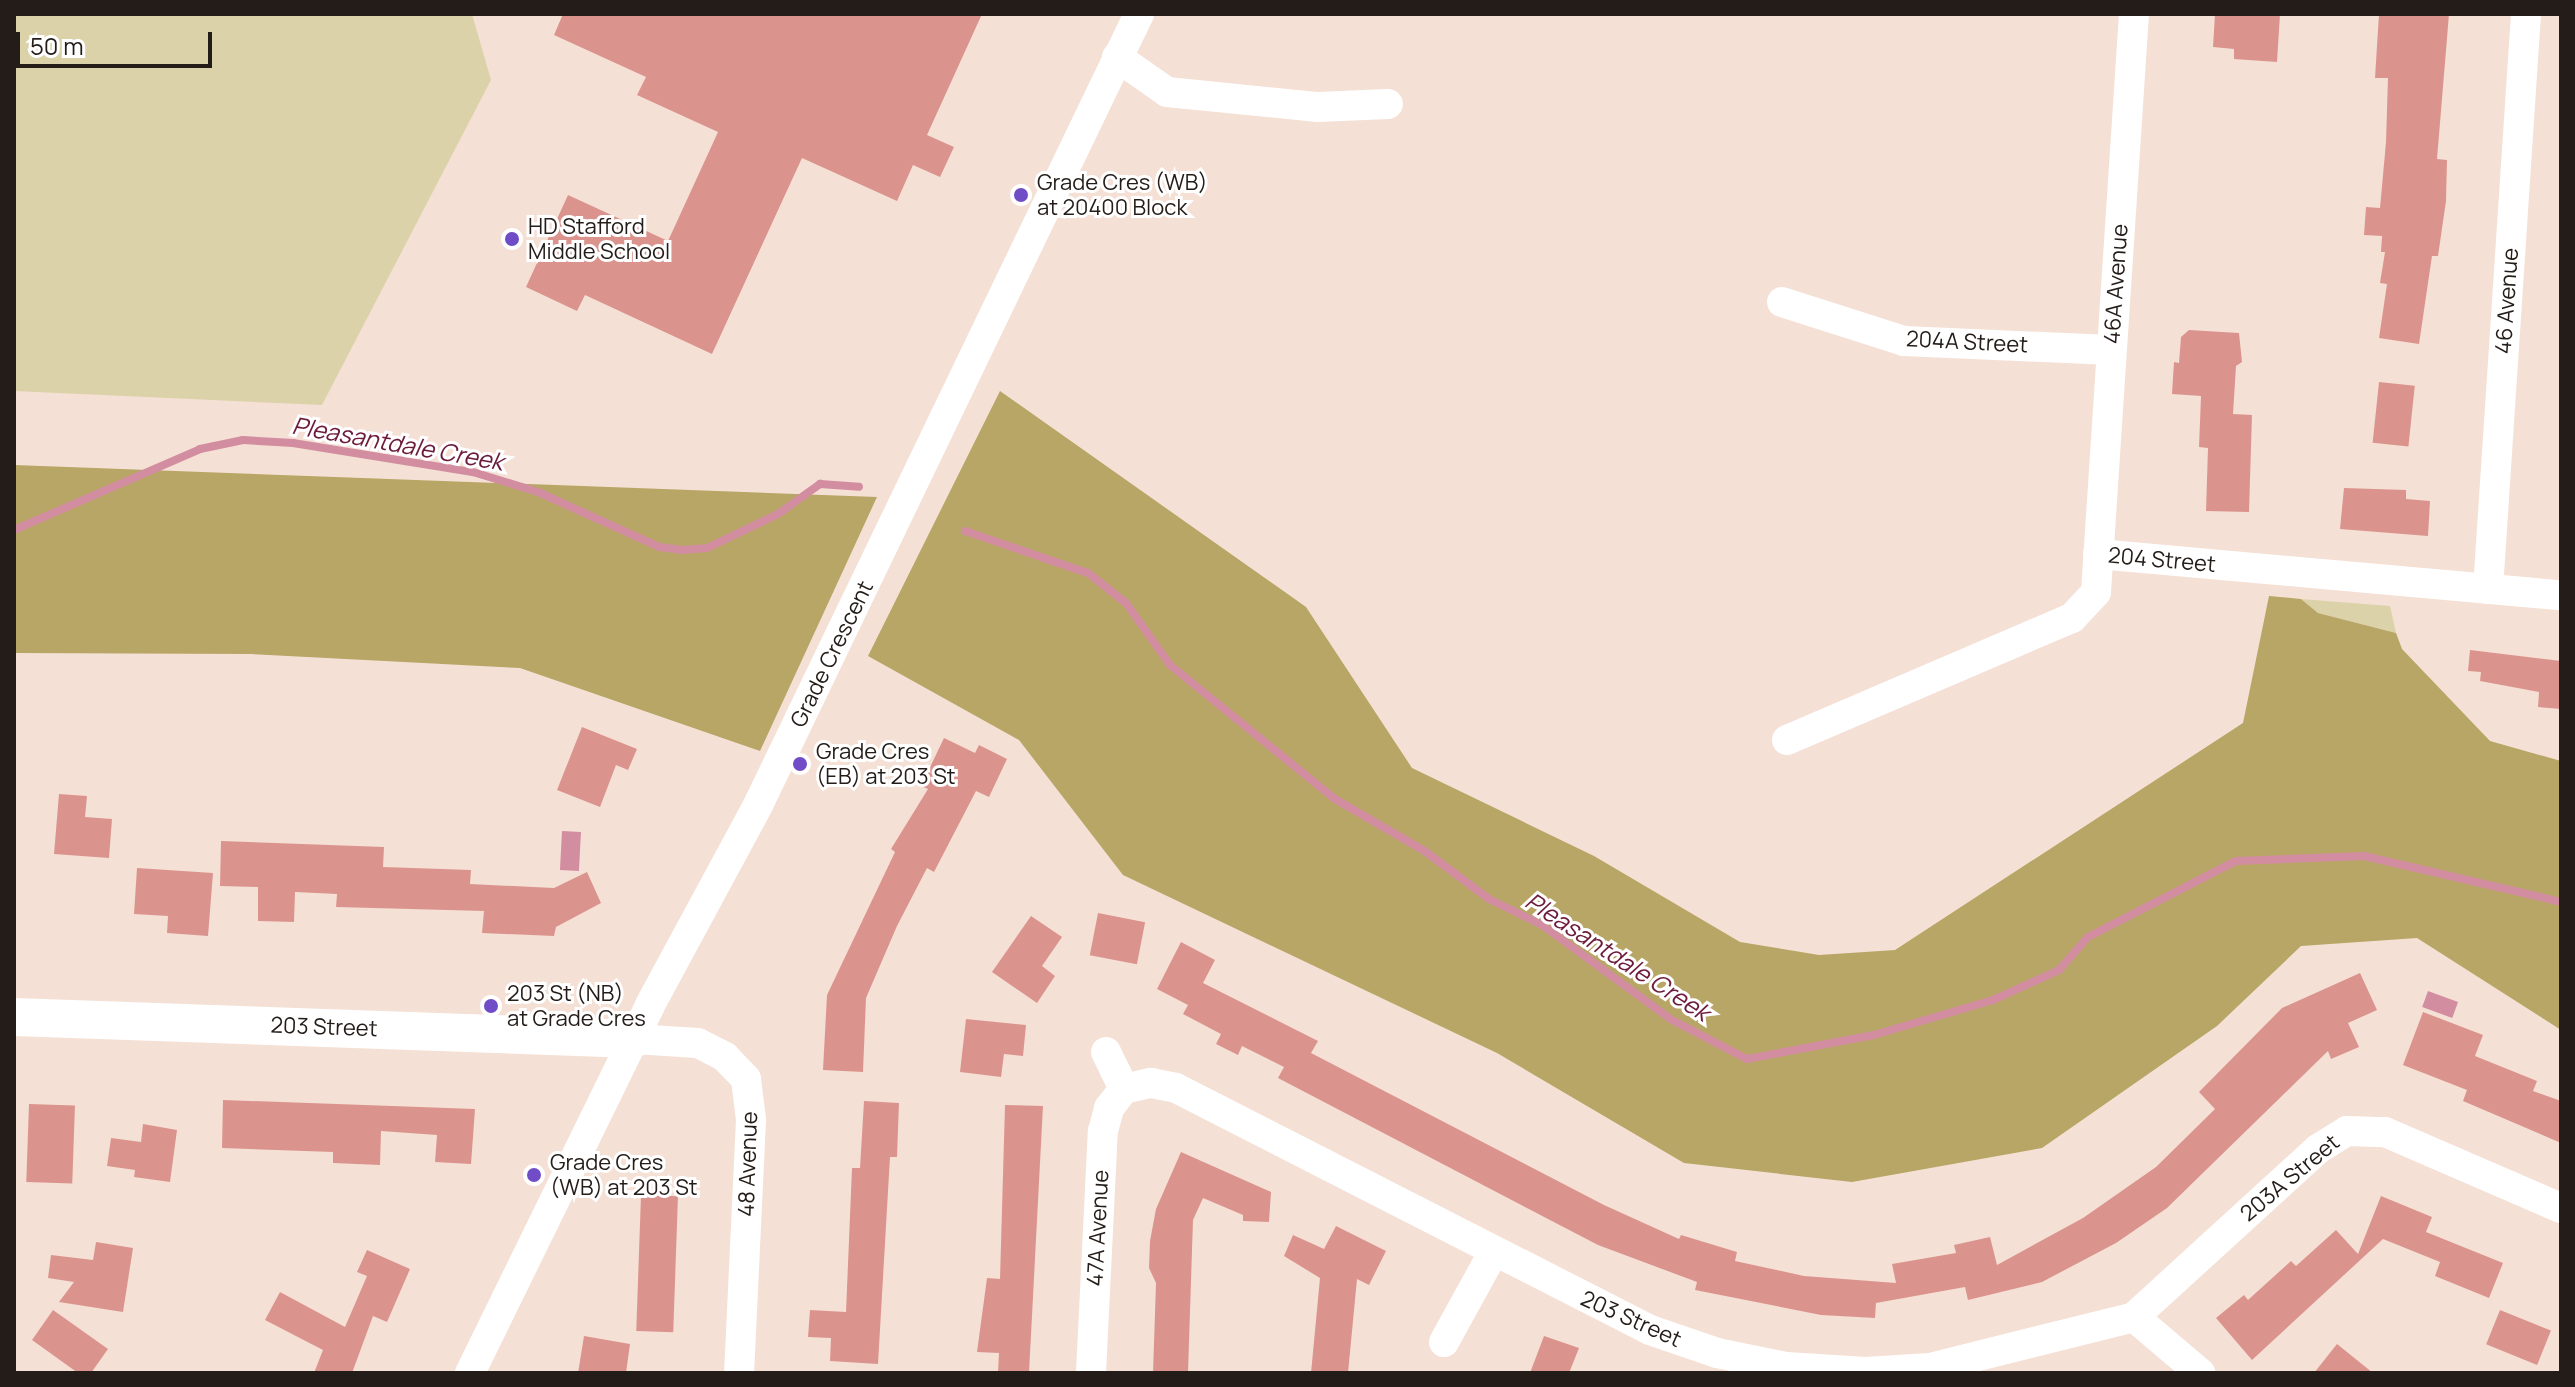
<!DOCTYPE html>
<html>
<head>
<meta charset="utf-8">
<style>
	body { margin:0 }
	#map { position:relative; width:2575px; height:1387px; overflow:hidden; background:#f5e0d5; font-family:Manrope,sans-serif }
	div>[style] { position:absolute }
	[style*='--x'] { left:calc(var(--x)*1px); top:calc(var(--y)*1px); width:calc(var(--w)*1px); rotate:calc(var(--a)*1deg) }
	.green>* { inset:0; background:#dcd2aa }
	.forest>* { inset:0; background:#b7a665 }
	.water>* { inset:0; background:#d38da0; transform-origin:0 0 }
	.stream>* { height:8px; margin:-4px; padding:0 4px; transform-origin:4px; border-radius:4px; background:#d38da0 }
	.building>* { inset:0; background:#db948d; transform-origin:0 0 }
	.minor>* { height:30px; margin:-15px; padding:0 15px; transform-origin:15px; border-radius:15px; background:#fff }
	.major>* { height:38px; margin:-19px; padding:0 19px; transform-origin:19px; border-radius:19px; background:#fff }
	.dots>* { width:22px; height:22px; translate:-50% -50%; box-sizing:border-box; border:4px solid #fff; border-radius:50% }
	span { translate:-50% -50%; white-space:nowrap; text-align:center; line-height:1.15; -webkit-text-stroke:6px #fff; paint-order:stroke }
	.poi-label { font-size:22px; color:#231c18 }
	.left { translate:0 -50%; text-align:left }
	.street-label { font-size:22px; color:#231c18 }
	.water-label { font-size:24px; color:#6d1b3a; font-style:italic }
	.frame { position:absolute; inset:0; border:16px solid #231c18; pointer-events:none }
	.scale { position:absolute; left:16px; top:32px; width:196px; height:36px; box-sizing:border-box; border:4px solid #231c18; border-top:0; padding-left:10px; font-size:24px; line-height:28px; white-space:nowrap; color:#231c18; -webkit-text-stroke:6px #fff; paint-order:stroke }
</style>
</head>
<body>
<div id="map">
	<div class="green">
		<i style="clip-path:polygon(14px 14px,472px 14px,491px 80px,322px 405px,14px 391px)"></i>
		<i style="clip-path:polygon(2301px 599px,2390px 606px,2396px 633px,2318px 613px)"></i>
	</div>
	<div class="forest">
		<i style="clip-path:polygon(1000px 391px,1306px 607px,1412px 768px,1594px 856px,1740px 942px,1819px 955px,1895px 950px,2243px 723px,2269px 596px,2301px 599px,2318px 613px,2396px 633px,2402px 649px,2490px 741px,2561px 761px,2561px 1030px,2417px 938px,2301px 946px,2217px 1026px,2042px 1148px,1852px 1182px,1684px 1163px,1497px 1053px,1123px 875px,1019px 740px,868px 656px)"></i>
		<i style="clip-path:polygon(14px 465px,877px 497px,760px 751px,520px 668px,251px 654px,14px 653px)"></i>
	</div>
	<div class="water">
		<i style="left:562px;top:831px;width:19px;height:39px;rotate:3deg"></i>
		<i style="left:2428px;top:991px;width:32px;height:17px;rotate:20deg"></i>
	</div>
	<div class="stream">
		<i style="--x:14;--y:530;--w:203;--a:-23.5"></i>
		<i style="--x:200;--y:449;--w:44;--a:-11.8"></i>
		<i style="--x:243;--y:440;--w:50;--a:3.4"></i>
		<i style="--x:293;--y:443;--w:182;--a:9.2"></i>
		<i style="--x:473;--y:472;--w:68;--a:17.1"></i>
		<i style="--x:538;--y:492;--w:133;--a:24.4"></i>
		<i style="--x:659;--y:547;--w:24;--a:7"></i>
		<i style="--x:683;--y:550;--w:24;--a:-5"></i>
		<i style="--x:707;--y:548;--w:79;--a:-25.6"></i>
		<i style="--x:778;--y:514;--w:52;--a:-35.5"></i>
		<i style="--x:820;--y:484;--w:39;--a:4"></i>
		<i style="--x:965;--y:531;--w:130;--a:18.9"></i>
		<i style="--x:1088;--y:573;--w:48;--a:38.3"></i>
		<i style="--x:1126;--y:603;--w:76;--a:54.6"></i>
		<i style="--x:1170;--y:665;--w:213;--a:39.1"></i>
		<i style="--x:1335;--y:799;--w:105;--a:30.2"></i>
		<i style="--x:1426;--y:852;--w:79;--a:36.7"></i>
		<i style="--x:1489;--y:899;--w:59;--a:26.1"></i>
		<i style="--x:1542;--y:925;--w:161;--a:36.2"></i>
		<i style="--x:1672;--y:1020;--w:85;--a:27.5"></i>
		<i style="--x:1747;--y:1059;--w:129;--a:-10.7"></i>
		<i style="--x:1874;--y:1035;--w:124;--a:-16.4"></i>
		<i style="--x:1993;--y:1000;--w:72;--a:-24.4"></i>
		<i style="--x:2059;--y:970;--w:44;--a:-48.7"></i>
		<i style="--x:2088;--y:937;--w:166;--a:-27.2"></i>
		<i style="--x:2236;--y:861;--w:128;--a:-2.2"></i>
		<i style="--x:2364;--y:856;--w:202;--a:13.1"></i>
	</div>
	<div class="building">
		<i style="clip-path:polygon(563px 14px,982px 14px,927px 135px,954px 147px,940px 177px,913px 165px,897px 201px,802px 158px,712px 354px,585px 295px,577px 311px,526px 287px,568px 195px,668px 241px,718px 132px,637px 95px,646px 77px,554px 35px)"></i>
		<i style="clip-path:polygon(2215px 14px,2280px 14px,2277px 62px,2234px 59px,2234px 49px,2213px 47px)"></i>
		<i style="clip-path:polygon(2379px 14px,2449px 14px,2437px 159px,2447px 160px,2446px 201px,2438px 256px,2432px 256px,2419px 344px,2379px 338px,2387px 284px,2380px 283px,2385px 252px,2381px 252px,2382px 236px,2364px 235px,2366px 207px,2380px 208px,2386px 142px,2388px 78px,2375px 78px)"></i>
		<i style="clip-path:polygon(2189px 330px,2239px 333px,2242px 362px,2236px 366px,2233px 414px,2252px 415px,2249px 512px,2206px 511px,2208px 448px,2199px 447px,2201px 396px,2172px 394px,2174px 362px,2179px 363px,2181px 337px)"></i>
		<i style="left:2379px;top:382px;width:36px;height:61px;rotate:6deg"></i>
		<i style="clip-path:polygon(2344px 488px,2406px 490px,2406px 499px,2430px 501px,2428px 536px,2340px 529px)"></i>
		<i style="clip-path:polygon(2470px 650px,2561px 661px,2561px 709px,2538px 707px,2539px 692px,2480px 681px,2481px 672px,2468px 671px)"></i>
		<i style="clip-path:polygon(582px 727px,637px 749px,628px 770px,616px 765px,600px 807px,557px 790px)"></i>
		<i style="clip-path:polygon(944px 738px,975px 753px,979px 745px,1007px 759px,989px 797px,976px 791px,934px 872px,927px 868px,897px 926px,866px 998px,863px 1072px,823px 1070px,827px 995px,895px 852px,891px 849px,928px 789px,921px 786px)"></i>
		<i style="clip-path:polygon(59px 794px,87px 796px,85px 817px,112px 819px,109px 858px,54px 854px)"></i>
		<i style="clip-path:polygon(221px 841px,384px 847px,383px 867px,471px 870px,470px 884px,554px 888px,587px 872px,601px 903px,556px 927px,554px 936px,482px 933px,484px 911px,336px 907px,337px 894px,295px 892px,294px 922px,258px 921px,258px 887px,220px 886px)"></i>
		<i style="clip-path:polygon(137px 868px,213px 873px,208px 936px,167px 933px,168px 916px,134px 914px)"></i>
		<i style="left:1098px;top:913px;width:48px;height:43px;rotate:11deg"></i>
		<i style="clip-path:polygon(1031px 916px,1062px 937px,1042px 966px,1055px 976px,1037px 1003px,992px 972px)"></i>
		<i style="clip-path:polygon(1181px 942px,1215px 960px,1203px 983px,1318px 1041px,1311px 1053px,1604px 1205px,1679px 1239px,1681px 1235px,1737px 1252px,1735px 1261px,1804px 1276px,1896px 1283px,1892px 1264px,1956px 1253px,1954px 1245px,1990px 1237px,1997px 1265px,2083px 1218px,2156px 1167px,2215px 1109px,2199px 1092px,2282px 1008px,2360px 973px,2377px 1010px,2348px 1023px,2359px 1047px,2331px 1059px,2328px 1051px,2167px 1208px,2116px 1243px,2042px 1282px,1968px 1300px,1965px 1287px,1876px 1303px,1875px 1318px,1821px 1315px,1695px 1290px,1697px 1282px,1598px 1245px,1278px 1078px,1284px 1067px,1242px 1046px,1238px 1055px,1216px 1044px,1221px 1034px,1183px 1014px,1188px 1005px,1157px 989px)"></i>
		<i style="clip-path:polygon(2423px 1012px,2483px 1035px,2475px 1056px,2537px 1081px,2533px 1091px,2561px 1101px,2561px 1143px,2463px 1101px,2467px 1090px,2403px 1065px)"></i>
		<i style="clip-path:polygon(966px 1019px,1026px 1025px,1023px 1056px,1004px 1054px,1001px 1077px,960px 1072px)"></i>
		<i style="clip-path:polygon(223px 1100px,475px 1109px,471px 1164px,435px 1162px,437px 1135px,381px 1131px,380px 1165px,333px 1163px,333px 1152px,222px 1148px)"></i>
		<i style="clip-path:polygon(864px 1101px,899px 1103px,897px 1157px,890px 1157px,878px 1364px,830px 1361px,831px 1338px,808px 1337px,810px 1310px,846px 1312px,852px 1168px,860px 1168px)"></i>
		<i style="left:29px;top:1104px;width:46px;height:78px;rotate:2deg"></i>
		<i style="clip-path:polygon(1005px 1105px,1043px 1106px,1029px 1373px,998px 1373px,999px 1353px,977px 1352px,987px 1278px,1000px 1279px)"></i>
		<i style="clip-path:polygon(143px 1124px,177px 1130px,170px 1182px,134px 1177px,135px 1170px,107px 1166px,111px 1138px,141px 1142px)"></i>
		<i style="clip-path:polygon(1181px 1152px,1271px 1192px,1269px 1222px,1243px 1221px,1243px 1215px,1203px 1198px,1193px 1220px,1188px 1373px,1153px 1373px,1156px 1283px,1149px 1268px,1150px 1241px,1156px 1209px)"></i>
		<i style="left:641px;top:1195px;width:37px;height:136px;rotate:2deg"></i>
		<i style="clip-path:polygon(2381px 1196px,2432px 1217px,2426px 1232px,2503px 1263px,2489px 1298px,2435px 1276px,2440px 1262px,2383px 1239px,2252px 1360px,2216px 1318px,2244px 1295px,2248px 1300px,2291px 1261px,2296px 1266px,2336px 1230px,2358px 1254px)"></i>
		<i style="clip-path:polygon(1336px 1226px,1386px 1251px,1369px 1285px,1357px 1279px,1348px 1373px,1311px 1373px,1320px 1278px,1284px 1256px,1293px 1235px,1324px 1249px)"></i>
		<i style="clip-path:polygon(96px 1242px,133px 1248px,123px 1312px,59px 1302px,74px 1282px,48px 1278px,51px 1255px,93px 1260px)"></i>
		<i style="clip-path:polygon(367px 1250px,410px 1269px,387px 1322px,373px 1316px,352px 1373px,314px 1373px,323px 1350px,265px 1320px,280px 1292px,345px 1327px,367px 1276px,357px 1272px)"></i>
		<i style="clip-path:polygon(53px 1310px,108px 1349px,91px 1373px,78px 1373px,32px 1340px)"></i>
		<i style="left:2500px;top:1310px;width:55px;height:37px;rotate:22deg"></i>
		<i style="clip-path:polygon(584px 1336px,630px 1344px,626px 1373px,578px 1373px)"></i>
		<i style="clip-path:polygon(1544px 1336px,1579px 1348px,1569px 1373px,1530px 1373px)"></i>
		<i style="clip-path:polygon(2337px 1344px,2373px 1373px,2314px 1373px)"></i>
	</div>
	<div class="minor">
		<i style="--x:1117;--y:57;--w:61;--a:35"></i>
		<i style="--x:1167;--y:92;--w:152;--a:5.7"></i>
		<i style="--x:1318;--y:107;--w:70;--a:-2.5"></i>
		<i style="--x:1782;--y:302;--w:128;--a:17.7"></i>
		<i style="--x:1904;--y:341;--w:207;--a:2.5"></i>
		<i style="--x:2098;--y:554;--w:465;--a:5.1"></i>
		<i style="--x:2488;--y:589;--w:576;--a:-86.22"></i>
		<i style="--x:1787;--y:740;--w:310;--a:-23.2"></i>
		<i style="--x:2072;--y:618;--w:35;--a:-47"></i>
		<i style="--x:2096;--y:592;--w:579;--a:-86.24"></i>
		<i style="--x:634;--y:1039;--w:64;--a:3.6"></i>
		<i style="--x:698;--y:1043;--w:30;--a:27"></i>
		<i style="--x:725;--y:1057;--w:30;--a:46"></i>
		<i style="--x:746;--y:1079;--w:41;--a:83"></i>
		<i style="--x:751;--y:1120;--w:253;--a:92.7"></i>
		<i style="--x:1106;--y:1052;--w:41;--a:64.1"></i>
		<i style="--x:1124;--y:1089;--w:28;--a:-13"></i>
		<i style="--x:1151;--y:1083;--w:25;--a:11"></i>
		<i style="--x:1176;--y:1088;--w:532;--a:27.05"></i>
		<i style="--x:1650;--y:1330;--w:71;--a:18.9"></i>
		<i style="--x:1717;--y:1353;--w:70;--a:11.5"></i>
		<i style="--x:1786;--y:1367;--w:80;--a:3.6"></i>
		<i style="--x:1866;--y:1372;--w:64;--a:-3.6"></i>
		<i style="--x:1930;--y:1368;--w:210;--a:-14"></i>
		<i style="--x:2134;--y:1317;--w:249;--a:-42.4"></i>
		<i style="--x:2318;--y:1149;--w:34;--a:-32"></i>
		<i style="--x:2347;--y:1131;--w:38;--a:2"></i>
		<i style="--x:2385;--y:1132;--w:192;--a:23.4"></i>
		<i style="--x:2134;--y:1317;--w:87;--a:40.3"></i>
		<i style="--x:1444;--y:1342;--w:102;--a:-61.2"></i>
		<i style="--x:470;--y:1373;--w:410;--a:-63.9"></i>
		<i style="--x:650;--y:1005;--w:230;--a:-61.6"></i>
		<i style="--x:759;--y:803;--w:876;--a:-64.28"></i>
		<i style="--x:1091;--y:1373;--w:242;--a:-87.2"></i>
		<i style="--x:1103;--y:1131;--w:24;--a:-75"></i>
		<i style="--x:1109;--y:1108;--w:24;--a:-52"></i>
	</div>
	<div class="major">
		<i style="--x:14;--y:1017;--w:620;--a:2.03"></i>
	</div>
	<div class="dots">
		<i style="left:1021px;top:195px;background:#704dc6"></i>
		<i style="left:512px;top:239px;background:#704dc6"></i>
		<i style="left:800px;top:764px;background:#704dc6"></i>
		<i style="left:491px;top:1006px;background:#704dc6"></i>
		<i style="left:534px;top:1175px;background:#704dc6"></i>
	</div>
	<div class="poi-label">
		<span class="left" style="left:1037px;top:195px">Grade Cres (WB)<br>at 20400 Block</span>
		<span class="left" style="left:528px;top:239px">HD Stafford<br>Middle School</span>
		<span class="left" style="left:816px;top:764px">Grade Cres<br>(EB) at 203 St</span>
		<span class="left" style="left:507px;top:1006px">203 St (NB)<br>at Grade Cres</span>
		<span class="left" style="left:550px;top:1175px">Grade Cres<br>(WB) at 203 St</span>
	</div>
	<div class="street-label">
		<span style="left:2116px;top:284px;rotate:-86deg">46A Avenue</span>
		<span style="left:2507px;top:301px;rotate:-86deg">46 Avenue</span>
		<span style="left:1967px;top:342px;rotate:3deg">204A Street</span>
		<span style="left:2162px;top:560px;rotate:5deg">204 Street</span>
		<span style="left:832px;top:654px;rotate:-64deg">Grade Crescent</span>
		<span style="left:324px;top:1027px;rotate:2deg">203 Street</span>
		<span style="left:748px;top:1164px;rotate:-88deg">48 Avenue</span>
		<span style="left:2290px;top:1178px;rotate:-40deg">203A Street</span>
		<span style="left:1098px;top:1228px;rotate:-87deg">47A Avenue</span>
		<span style="left:1631px;top:1319px;rotate:24deg">203 Street</span>
	</div>
	<div class="water-label">
		<span style="left:398px;top:443px;rotate:10deg">Pleasantdale Creek</span>
		<span style="left:1618px;top:956px;rotate:33deg">Pleasantdale Creek</span>
	</div>
	<div class="frame"></div>
	<div class="scale">50 m</div>
</div>
</body>
</html>
